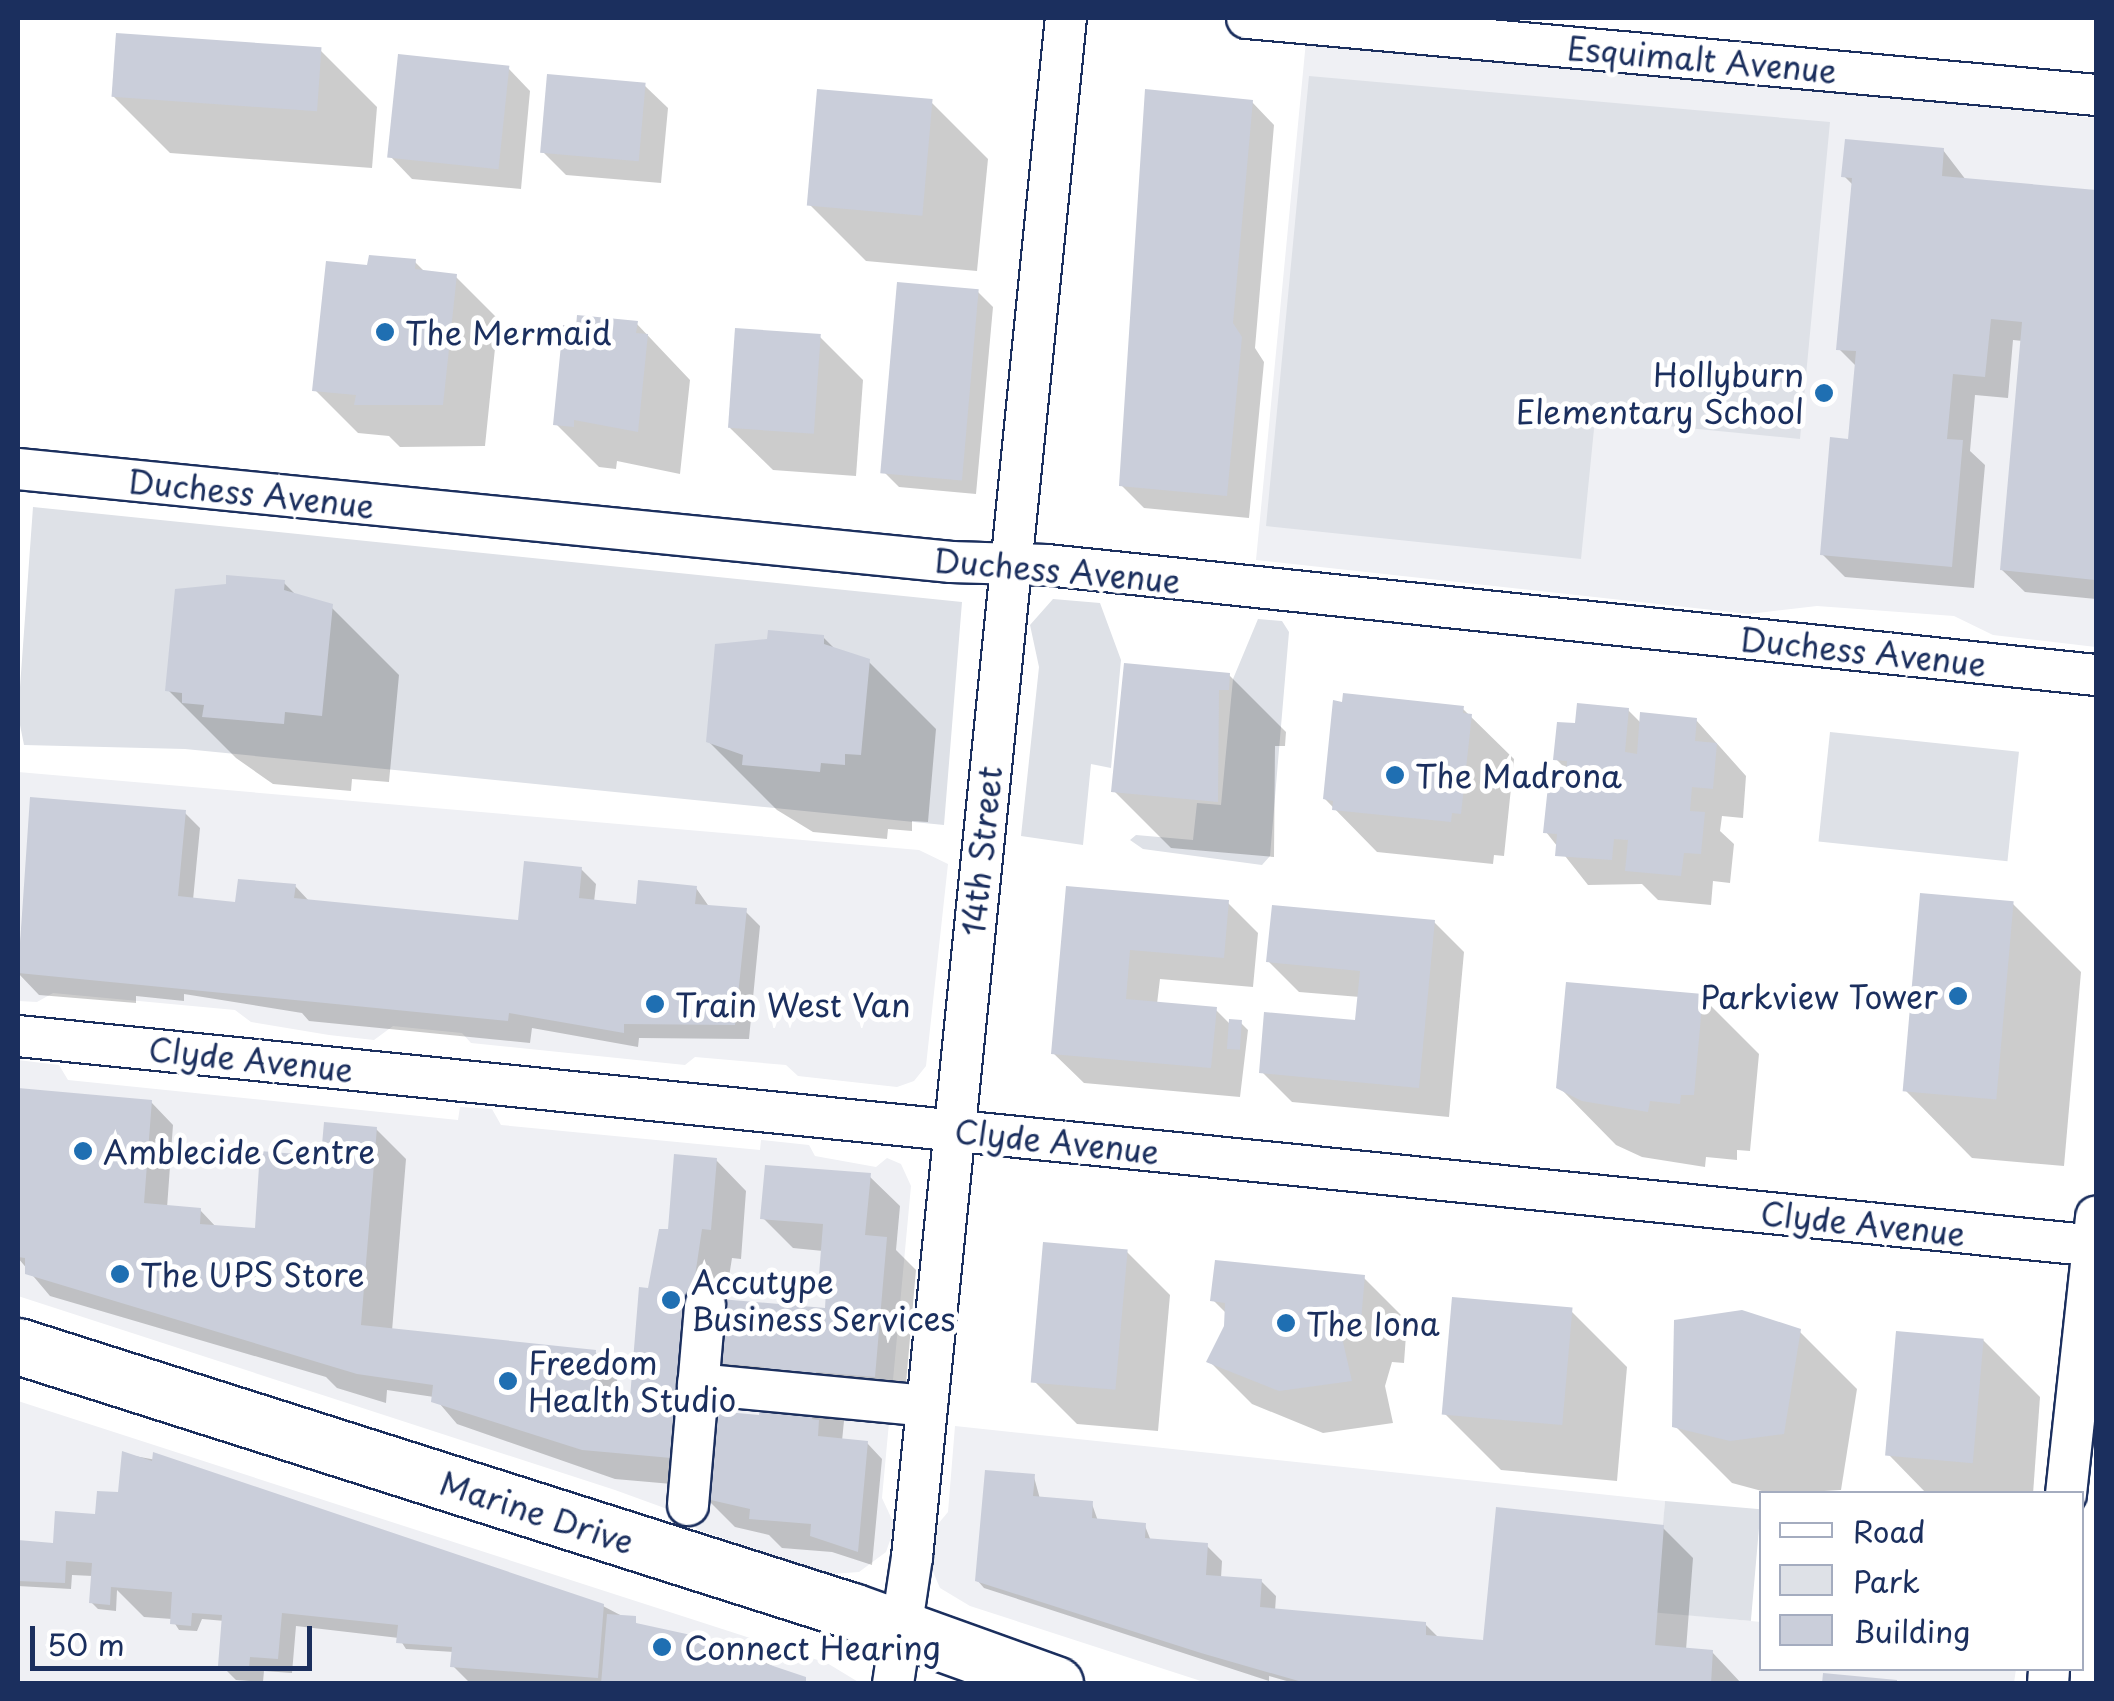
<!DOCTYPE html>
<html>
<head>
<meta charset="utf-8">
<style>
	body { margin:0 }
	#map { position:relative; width:2114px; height:1701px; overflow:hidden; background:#fff; font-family:"Playpen Sans",sans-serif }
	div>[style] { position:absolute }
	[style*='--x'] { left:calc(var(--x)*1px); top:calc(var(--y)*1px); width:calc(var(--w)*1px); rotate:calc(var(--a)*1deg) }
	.built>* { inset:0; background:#eff0f4 }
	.green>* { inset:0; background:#dee1e7; transform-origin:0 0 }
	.shadow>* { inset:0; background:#0003 }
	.building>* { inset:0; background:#caceda; transform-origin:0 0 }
	.roads { filter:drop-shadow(2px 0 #1b2f5e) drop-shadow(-2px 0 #1b2f5e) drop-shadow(0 2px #1b2f5e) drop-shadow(0 -2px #1b2f5e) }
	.street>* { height:40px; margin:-20px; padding:0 20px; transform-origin:20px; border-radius:20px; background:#fff }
	.secondary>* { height:55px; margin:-27.5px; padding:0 27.5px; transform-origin:27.5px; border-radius:27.5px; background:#fff }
	.dots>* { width:28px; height:28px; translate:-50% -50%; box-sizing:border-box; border:5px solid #fff; border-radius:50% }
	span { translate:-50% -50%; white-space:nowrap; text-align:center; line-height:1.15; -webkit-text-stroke:10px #fff; paint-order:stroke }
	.street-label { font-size:32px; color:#1b2f5e }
	.poi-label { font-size:32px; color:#1b2f5e }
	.left { translate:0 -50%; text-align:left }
	.right { translate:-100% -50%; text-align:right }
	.frame { position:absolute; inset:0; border:20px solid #1b2f5e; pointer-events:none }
	.legend { position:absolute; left:1759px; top:1491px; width:325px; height:180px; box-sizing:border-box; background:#fff; border:2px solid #a4acbf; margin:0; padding:12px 18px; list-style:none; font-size:30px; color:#1b2f5e }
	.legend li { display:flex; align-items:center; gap:20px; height:50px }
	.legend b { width:50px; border:2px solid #a4acbf }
	.scale { position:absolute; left:30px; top:1626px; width:282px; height:45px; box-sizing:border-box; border:5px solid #1b2f5e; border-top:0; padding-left:12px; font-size:30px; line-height:35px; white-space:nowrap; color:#1b2f5e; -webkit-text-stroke:8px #fff; paint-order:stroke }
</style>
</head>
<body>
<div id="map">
	<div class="built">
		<i style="clip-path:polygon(1306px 41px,2096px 118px,2096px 647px,1993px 635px,1954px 616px,1817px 606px,1749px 614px,1256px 560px)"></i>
		<i style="clip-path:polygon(18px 772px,919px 850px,948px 864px,926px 1066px,914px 1081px,897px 1087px,798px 1076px,786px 1065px,695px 1057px,685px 1065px,471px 1043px,462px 1033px,393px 1026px,374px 1040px,329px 1035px,251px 1022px,235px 1010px,53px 993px,37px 1002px,18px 1001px)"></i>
		<i style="clip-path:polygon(18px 1060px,59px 1065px,68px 1080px,458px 1120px,460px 1107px,492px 1109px,501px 1125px,760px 1150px,761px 1140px,809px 1145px,815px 1156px,876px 1167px,887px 1158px,901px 1164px,911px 1186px,882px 1498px,895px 1526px,886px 1552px,859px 1572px,831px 1574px,698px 1530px,681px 1514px,615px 1490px,18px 1296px)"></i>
		<i style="clip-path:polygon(18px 1401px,827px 1663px,860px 1683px,18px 1684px)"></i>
		<i style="clip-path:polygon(955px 1426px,1665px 1501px,1657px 1612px,1761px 1622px,1762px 1668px,2016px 1669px,2014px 1683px,1207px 1683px,970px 1606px,940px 1588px,930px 1565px,933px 1530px,948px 1512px)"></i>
	</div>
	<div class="green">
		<i style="clip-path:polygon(1309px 76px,1830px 122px,1800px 439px,1595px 419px,1581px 559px,1266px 526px)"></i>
		<i style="clip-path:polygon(33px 507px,962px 602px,944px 825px,185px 749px,24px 745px,18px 715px)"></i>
		<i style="clip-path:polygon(1053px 599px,1100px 603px,1121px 660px,1111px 768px,1091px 764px,1083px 845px,1021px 836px,1039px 667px,1030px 625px)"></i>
		<i style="clip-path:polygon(1258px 619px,1282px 621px,1289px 632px,1270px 856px,1262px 865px,1143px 849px,1130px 840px,1136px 835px,1193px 840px,1197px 803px,1221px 805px,1233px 679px)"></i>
		<i style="left:1830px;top:732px;width:190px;height:110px;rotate:6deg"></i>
		<i style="left:1665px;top:1501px;width:96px;height:112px;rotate:5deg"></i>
	</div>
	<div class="shadow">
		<i style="clip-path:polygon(320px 50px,377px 107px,372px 168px,170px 153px,113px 96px)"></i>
		<i style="clip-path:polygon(508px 68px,530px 91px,521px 189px,412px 179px,390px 156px)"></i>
		<i style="clip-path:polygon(645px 86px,668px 108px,661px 183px,566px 175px,543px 152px)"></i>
		<i style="clip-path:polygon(931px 102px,988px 159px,977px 271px,866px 261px,809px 204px)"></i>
		<i style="clip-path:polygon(1252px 102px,1274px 125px,1255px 348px,1264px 362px,1249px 518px,1144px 508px,1121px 485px)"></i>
		<i style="clip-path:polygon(1943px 150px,1966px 180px,2096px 192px,2096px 599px,2025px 592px,2002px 570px,2023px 341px,2013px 340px,2008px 398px,1975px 395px,1970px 451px,1985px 465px,1974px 588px,1845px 577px,1822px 554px,1850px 442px,1857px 367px,1839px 349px,1854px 186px,1844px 176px)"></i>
		<i style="clip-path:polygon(415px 262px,426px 273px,455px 276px,498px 319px,485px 446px,400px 447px,389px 436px,358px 433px,315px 390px,370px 268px)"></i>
		<i style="clip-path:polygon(978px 292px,993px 307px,976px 494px,899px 487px,884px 472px)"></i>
		<i style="clip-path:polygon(636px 323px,690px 380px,680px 474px,617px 461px,616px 469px,599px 467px,556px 424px)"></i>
		<i style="clip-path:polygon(820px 337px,863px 380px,856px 476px,773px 470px,730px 428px)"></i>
		<i style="clip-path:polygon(284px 583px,298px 597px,331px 607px,399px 675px,389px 782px,352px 779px,351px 791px,273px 784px,236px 758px,168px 690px)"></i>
		<i style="clip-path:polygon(823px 637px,837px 651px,868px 661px,936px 729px,928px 822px,912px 821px,912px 831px,888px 829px,887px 839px,813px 832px,777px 810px,709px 742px)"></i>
		<i style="clip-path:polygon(1229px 675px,1286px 732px,1285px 746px,1275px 746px,1274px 857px,1171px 848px,1114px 791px)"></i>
		<i style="clip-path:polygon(1463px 709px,1514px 759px,1504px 856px,1494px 855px,1493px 864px,1377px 852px,1325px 799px)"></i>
		<i style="clip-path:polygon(1628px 710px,1642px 724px,1696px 720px,1746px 776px,1743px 818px,1722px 816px,1720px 831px,1734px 844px,1730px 883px,1713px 881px,1711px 905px,1658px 900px,1642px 884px,1588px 885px,1546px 832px,1567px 790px,1569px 772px,1556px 759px,1578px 726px)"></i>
		<i style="clip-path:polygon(32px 800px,185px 813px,200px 828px,193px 900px,234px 904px,295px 886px,310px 902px,521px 922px,581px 869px,596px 884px,594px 902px,638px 907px,696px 888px,710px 908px,745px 911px,760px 926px,749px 1039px,639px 1038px,638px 1047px,532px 1028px,530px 1043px,309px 1021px,302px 1013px,184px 994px,184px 1001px,136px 996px,136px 1003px,39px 995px,18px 973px)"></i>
		<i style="clip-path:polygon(1068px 889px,1228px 903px,1258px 933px,1253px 987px,1160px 979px,1157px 1004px,1215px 1009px,1231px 1025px,1241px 1023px,1248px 1030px,1240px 1097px,1084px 1083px,1053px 1053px)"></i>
		<i style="clip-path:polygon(2013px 904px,2081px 972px,2064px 1166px,1972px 1158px,1905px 1090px)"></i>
		<i style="clip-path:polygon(1434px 922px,1464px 952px,1449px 1117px,1292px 1102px,1262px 1072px,1358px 1023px,1360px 997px,1299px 992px,1269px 962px)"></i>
		<i style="clip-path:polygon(1702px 997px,1759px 1054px,1750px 1151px,1737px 1150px,1737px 1160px,1706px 1157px,1705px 1167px,1642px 1157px,1616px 1145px,1559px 1087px)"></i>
		<i style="clip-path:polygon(evenodd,18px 1090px,151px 1102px,173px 1125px,167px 1208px,200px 1210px,217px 1228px,257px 1231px,320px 1158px,376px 1129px,406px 1159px,392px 1331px,595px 1352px,618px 1375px,614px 1400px,632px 1401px,650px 1291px,670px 1232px,716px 1160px,746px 1191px,741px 1259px,732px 1258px,725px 1302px,827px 1310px,823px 1251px,793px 1248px,763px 1218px,869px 1176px,900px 1206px,896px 1250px,916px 1270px,904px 1406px,846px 1401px,842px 1441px,867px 1443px,882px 1459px,872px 1565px,832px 1552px,782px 1548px,769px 1535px,735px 1527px,705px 1497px,706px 1487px,615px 1479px,457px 1424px,434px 1397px,387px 1390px,386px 1403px,337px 1388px,326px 1377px,50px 1296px,18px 1258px,18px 1090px,719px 1363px,748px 1392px,764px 1393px,762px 1417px,714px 1413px,719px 1363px)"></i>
		<i style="clip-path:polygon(1127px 1252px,1170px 1295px,1158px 1431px,1077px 1424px,1034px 1381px)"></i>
		<i style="clip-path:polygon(1364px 1278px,1407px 1321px,1404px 1363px,1392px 1362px,1385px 1386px,1393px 1423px,1323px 1433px,1252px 1404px,1209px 1361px,1226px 1326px,1227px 1314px,1213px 1300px)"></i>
		<i style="clip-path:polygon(1570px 1310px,1627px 1367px,1617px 1481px,1501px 1470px,1444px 1413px)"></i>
		<i style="clip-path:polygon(1800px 1332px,1857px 1389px,1841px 1490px,1773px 1494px,1732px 1483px,1675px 1426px)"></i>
		<i style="clip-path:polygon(1983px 1340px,2040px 1397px,2033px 1494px,1927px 1494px,1889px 1455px)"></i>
		<i style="clip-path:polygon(124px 1454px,183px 1465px,603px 1606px,645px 1628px,728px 1649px,737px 1657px,752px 1656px,809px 1684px,468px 1681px,453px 1666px,454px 1652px,406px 1649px,399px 1638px,296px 1626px,292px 1673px,264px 1671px,263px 1682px,236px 1680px,221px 1665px,225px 1621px,202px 1619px,197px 1631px,179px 1630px,172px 1619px,144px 1617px,117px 1590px,116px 1611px,98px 1609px,91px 1602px,93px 1576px,72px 1575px,71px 1589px,18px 1586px,18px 1543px,55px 1545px,99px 1516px,120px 1498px)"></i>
		<i style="clip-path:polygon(1034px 1477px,1040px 1499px,1092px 1504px,1098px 1521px,1145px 1526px,1151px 1541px,1207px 1546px,1222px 1561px,1221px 1578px,1261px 1581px,1276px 1596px,1275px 1611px,1425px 1624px,1440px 1639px,1485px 1642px,1663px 1528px,1693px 1558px,1686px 1650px,1712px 1652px,1742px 1684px,1297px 1684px,1269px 1676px,1269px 1681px,984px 1588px,977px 1580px)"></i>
	</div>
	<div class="building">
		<i style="left:116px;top:33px;width:206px;height:64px;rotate:4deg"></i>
		<i style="left:398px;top:54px;width:112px;height:104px;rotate:6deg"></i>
		<i style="left:547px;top:74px;width:99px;height:79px;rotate:5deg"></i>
		<i style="left:817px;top:89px;width:116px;height:117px;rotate:5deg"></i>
		<i style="clip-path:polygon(1145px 89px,1253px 100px,1233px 323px,1242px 337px,1227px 496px,1119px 486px)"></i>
		<i style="clip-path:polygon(1845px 139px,1944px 148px,1942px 176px,2096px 190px,2095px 580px,2000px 570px,2022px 322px,1991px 319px,1985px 377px,1953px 374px,1947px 439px,1963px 440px,1952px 567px,1820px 555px,1830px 437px,1848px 439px,1856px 351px,1836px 350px,1852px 178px,1841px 177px)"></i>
		<i style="clip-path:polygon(369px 255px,416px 259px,415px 269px,457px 274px,443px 405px,354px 405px,356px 395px,312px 391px,326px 261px,367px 265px)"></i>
		<i style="left:897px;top:282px;width:82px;height:192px;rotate:5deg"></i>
		<i style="clip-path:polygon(577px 315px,638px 321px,636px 333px,648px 334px,638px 432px,574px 420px,574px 427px,553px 425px,563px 325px,576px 327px)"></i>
		<i style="left:735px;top:328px;width:86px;height:100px;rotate:4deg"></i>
		<i style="clip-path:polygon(226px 575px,285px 580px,284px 590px,333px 604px,322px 716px,285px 712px,284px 724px,202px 717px,204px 705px,182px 703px,182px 693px,165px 691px,175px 589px,226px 584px)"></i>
		<i style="clip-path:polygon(768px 630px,824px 635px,824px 644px,870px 659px,861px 755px,845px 754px,845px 765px,821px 763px,820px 772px,742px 765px,743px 755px,706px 742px,715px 644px,767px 639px)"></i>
		<i style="clip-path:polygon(1124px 663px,1230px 673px,1229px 690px,1219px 690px,1218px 802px,1111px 792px)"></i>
		<i style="clip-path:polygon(1343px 693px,1464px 706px,1463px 713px,1472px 714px,1461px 814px,1452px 813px,1451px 822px,1332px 810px,1333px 801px,1323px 799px,1333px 700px,1342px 702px)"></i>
		<i style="clip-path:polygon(1577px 703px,1629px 708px,1625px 752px,1637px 754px,1640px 712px,1697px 718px,1695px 741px,1717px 743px,1713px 789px,1692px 787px,1690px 811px,1705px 812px,1701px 854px,1684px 853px,1681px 876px,1625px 871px,1628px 840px,1614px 839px,1612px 860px,1555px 856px,1557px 834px,1543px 833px,1548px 786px,1565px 787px,1567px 761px,1553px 760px,1557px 722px,1575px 723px)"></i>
		<i style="clip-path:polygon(30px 797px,186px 810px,178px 896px,235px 902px,238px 879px,296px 884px,294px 898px,518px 920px,524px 861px,582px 867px,579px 898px,636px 904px,638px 880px,697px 886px,695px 904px,747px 908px,735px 1025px,624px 1024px,624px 1033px,509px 1013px,508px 1021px,18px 973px)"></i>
		<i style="clip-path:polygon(1066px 886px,1229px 900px,1224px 958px,1130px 950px,1126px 999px,1217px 1007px,1211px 1068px,1051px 1054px)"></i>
		<i style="left:1920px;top:893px;width:94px;height:199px;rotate:5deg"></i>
		<i style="clip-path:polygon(1272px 905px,1435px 920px,1419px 1088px,1259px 1073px,1264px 1012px,1355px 1020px,1360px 971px,1266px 962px)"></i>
		<i style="clip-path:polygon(1566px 982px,1703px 994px,1694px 1095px,1681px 1095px,1680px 1104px,1650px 1101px,1648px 1112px,1582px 1101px,1556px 1088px)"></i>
		<i style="left:1229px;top:1019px;width:13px;height:30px;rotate:4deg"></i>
		<i style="clip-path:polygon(18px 1088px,152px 1100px,144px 1203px,201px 1208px,200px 1224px,255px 1228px,260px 1151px,321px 1156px,324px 1122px,377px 1127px,361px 1325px,596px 1350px,592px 1395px,630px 1398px,639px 1287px,648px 1288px,659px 1229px,668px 1229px,674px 1154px,717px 1158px,711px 1230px,702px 1229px,693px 1290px,683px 1408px,759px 1415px,764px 1367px,715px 1363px,720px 1299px,825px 1308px,827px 1275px,819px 1275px,823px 1224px,760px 1219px,765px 1165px,871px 1173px,865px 1235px,887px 1237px,875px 1377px,816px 1372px,812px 1419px,819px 1420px,818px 1436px,868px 1441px,858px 1552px,810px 1536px,811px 1524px,749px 1519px,750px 1509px,702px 1498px,705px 1461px,582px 1450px,431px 1402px,433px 1385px,357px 1374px,25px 1274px,25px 1258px,18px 1257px)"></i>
		<i style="left:1043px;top:1242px;width:85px;height:141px;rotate:5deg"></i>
		<i style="clip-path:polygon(1215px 1260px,1365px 1275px,1361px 1321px,1350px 1320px,1343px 1342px,1352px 1381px,1279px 1391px,1206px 1362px,1224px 1326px,1225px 1303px,1210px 1301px)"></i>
		<i style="left:1452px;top:1297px;width:121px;height:118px;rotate:5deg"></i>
		<i style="clip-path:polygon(1742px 1310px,1801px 1329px,1784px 1434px,1730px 1441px,1672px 1427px,1674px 1320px)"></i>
		<i style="left:1896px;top:1331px;width:88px;height:125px;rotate:5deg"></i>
		<i style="clip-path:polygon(122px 1451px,152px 1461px,153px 1452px,604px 1604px,598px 1678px,450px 1667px,452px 1647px,396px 1643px,398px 1625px,282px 1613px,278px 1659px,250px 1657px,249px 1668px,218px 1666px,222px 1615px,192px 1613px,191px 1626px,170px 1624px,172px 1592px,111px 1587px,110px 1605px,89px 1603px,92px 1563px,66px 1561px,65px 1583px,18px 1581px,18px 1540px,53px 1543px,55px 1511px,95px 1514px,97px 1491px,118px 1492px)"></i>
		<i style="clip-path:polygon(985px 1470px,1035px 1474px,1033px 1496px,1093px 1501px,1092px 1518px,1146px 1523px,1145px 1538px,1208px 1543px,1206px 1575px,1262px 1579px,1260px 1607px,1426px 1622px,1426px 1635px,1483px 1640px,1496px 1507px,1664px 1525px,1655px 1645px,1713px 1650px,1711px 1684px,1309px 1684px,1201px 1653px,975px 1581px)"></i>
		<i style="clip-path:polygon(607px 1614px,636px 1616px,636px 1623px,714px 1640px,729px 1646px,729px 1656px,753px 1653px,752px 1659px,806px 1677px,806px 1684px,601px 1684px)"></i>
		<i style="clip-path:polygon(1823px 1673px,1897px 1680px,1897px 1684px,1822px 1684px)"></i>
	</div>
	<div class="roads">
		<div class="street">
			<i style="--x:1247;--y:18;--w:852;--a:5.18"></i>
			<i style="--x:18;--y:469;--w:938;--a:5.69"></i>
			<i style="--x:951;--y:562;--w:96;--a:1.8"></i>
			<i style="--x:1047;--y:565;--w:1055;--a:5.99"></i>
			<i style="--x:18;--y:1036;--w:2089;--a:5.77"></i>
			<i style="--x:698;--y:1384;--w:230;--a:5.5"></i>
			<i style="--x:2066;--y:1494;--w:279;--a:-83.8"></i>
			<i style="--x:688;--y:1505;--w:200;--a:-85.1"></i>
			<i style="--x:893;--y:1684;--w:128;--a:-81.5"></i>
			<i style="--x:912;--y:1557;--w:1547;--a:-84.29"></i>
			<i style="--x:2048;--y:1684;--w:16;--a:-86"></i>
		</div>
		<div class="secondary">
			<i style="--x:18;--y:1346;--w:875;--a:17.63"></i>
			<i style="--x:852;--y:1611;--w:216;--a:19.8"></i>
		</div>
	</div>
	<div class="dots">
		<i style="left:385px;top:332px;background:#1f6fb2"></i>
		<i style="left:1824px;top:393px;background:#1f6fb2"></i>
		<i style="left:1395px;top:775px;background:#1f6fb2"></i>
		<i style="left:1958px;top:996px;background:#1f6fb2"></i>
		<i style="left:655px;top:1004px;background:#1f6fb2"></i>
		<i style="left:83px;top:1151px;background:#1f6fb2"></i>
		<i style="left:120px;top:1274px;background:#1f6fb2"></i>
		<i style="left:671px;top:1300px;background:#1f6fb2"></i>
		<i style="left:1286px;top:1323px;background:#1f6fb2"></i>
		<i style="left:508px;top:1381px;background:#1f6fb2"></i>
		<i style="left:662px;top:1647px;background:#1f6fb2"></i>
	</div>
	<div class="street-label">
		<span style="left:1702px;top:59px;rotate:5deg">Esquimalt Avenue</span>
		<span style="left:251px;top:493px;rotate:6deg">Duchess Avenue</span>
		<span style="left:1057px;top:570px;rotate:5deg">Duchess Avenue</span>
		<span style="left:1863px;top:651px;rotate:6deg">Duchess Avenue</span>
		<span style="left:981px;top:851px;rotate:-84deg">14th Street</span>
		<span style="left:251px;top:1059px;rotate:6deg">Clyde Avenue</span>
		<span style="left:1057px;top:1141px;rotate:6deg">Clyde Avenue</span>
		<span style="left:1863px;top:1223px;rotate:6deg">Clyde Avenue</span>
		<span style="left:537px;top:1512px;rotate:18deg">Marine Drive</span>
	</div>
	<div class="poi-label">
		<span class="left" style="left:405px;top:332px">The Mermaid</span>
		<span class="right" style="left:1804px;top:393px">Hollyburn<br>Elementary School</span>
		<span class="left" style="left:1415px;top:775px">The Madrona</span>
		<span class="right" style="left:1938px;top:996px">Parkview Tower</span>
		<span class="left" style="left:675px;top:1004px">Train West Van</span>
		<span class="left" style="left:103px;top:1151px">Amblecide Centre</span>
		<span class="left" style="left:140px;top:1274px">The UPS Store</span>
		<span class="left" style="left:691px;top:1300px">Accutype<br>Business Services</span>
		<span class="left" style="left:1306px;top:1323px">The Iona</span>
		<span class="left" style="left:528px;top:1381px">Freedom<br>Health Studio</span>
		<span class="left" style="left:684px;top:1647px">Connect Hearing</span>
	</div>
	<div class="frame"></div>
	<ul class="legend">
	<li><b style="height:12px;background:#fff"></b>Road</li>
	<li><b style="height:28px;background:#dee1e7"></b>Park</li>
	<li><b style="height:28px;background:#caceda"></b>Building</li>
	</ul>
	<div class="scale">50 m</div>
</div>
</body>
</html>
